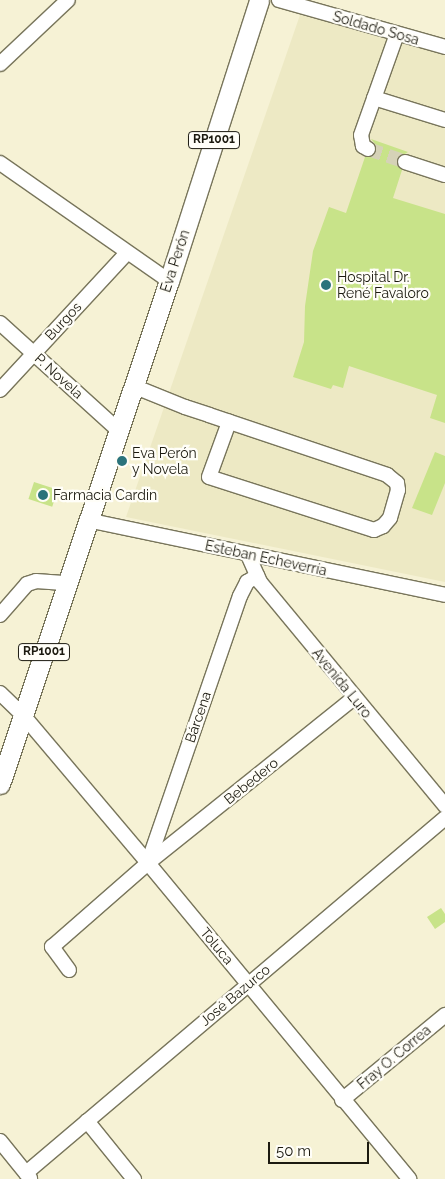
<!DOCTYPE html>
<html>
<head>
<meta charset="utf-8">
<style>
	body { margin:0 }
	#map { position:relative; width:445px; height:1179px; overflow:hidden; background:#f6f2d5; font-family:Raleway,sans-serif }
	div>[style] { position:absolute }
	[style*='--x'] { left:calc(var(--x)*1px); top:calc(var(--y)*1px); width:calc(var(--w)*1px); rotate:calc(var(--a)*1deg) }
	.built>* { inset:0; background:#ede9c4 }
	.building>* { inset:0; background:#c8e389; transform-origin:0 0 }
	.minor-tunnel>* { height:14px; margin-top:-7px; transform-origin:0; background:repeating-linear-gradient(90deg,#d5d2b7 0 14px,transparent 0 21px) }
	.roads { filter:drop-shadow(1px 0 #78755b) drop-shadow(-1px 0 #78755b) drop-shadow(0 1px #78755b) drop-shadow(0 -1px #78755b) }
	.minor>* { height:14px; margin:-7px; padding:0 7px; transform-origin:7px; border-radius:7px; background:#fff }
	.major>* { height:19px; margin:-9.5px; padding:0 9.5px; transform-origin:9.5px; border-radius:9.5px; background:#fff }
	.dots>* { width:14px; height:14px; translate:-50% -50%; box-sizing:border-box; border:2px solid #fffef8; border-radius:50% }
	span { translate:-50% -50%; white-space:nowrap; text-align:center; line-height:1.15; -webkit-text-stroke:4.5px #fffef8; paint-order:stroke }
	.shield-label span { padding:1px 4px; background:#fffef8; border:1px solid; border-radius:4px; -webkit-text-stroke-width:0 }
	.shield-label { font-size:12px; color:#1c1a10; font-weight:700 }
	.street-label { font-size:14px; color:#1c1a10 }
	.poi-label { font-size:14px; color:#1c1a10 }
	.left { translate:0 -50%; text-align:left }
	.scale { position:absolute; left:268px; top:1142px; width:101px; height:22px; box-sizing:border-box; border:2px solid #1c1a10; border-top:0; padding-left:6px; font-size:15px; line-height:18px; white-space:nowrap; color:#1c1a10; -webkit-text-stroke:4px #fffef8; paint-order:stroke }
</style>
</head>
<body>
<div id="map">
	<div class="built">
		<i style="clip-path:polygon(300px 15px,445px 52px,445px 582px,126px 517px)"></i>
	</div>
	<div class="building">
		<i style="clip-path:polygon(371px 139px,408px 152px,397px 159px,397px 164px,402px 170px,393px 198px,445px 214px,445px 423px,430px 418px,437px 395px,349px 366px,343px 388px,333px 385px,331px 389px,293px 377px,304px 342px,305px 306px,313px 251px,329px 207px,346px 213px,365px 157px,372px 157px,376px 153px,376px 145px)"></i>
		<i style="clip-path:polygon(435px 452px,445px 456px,445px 483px,432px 515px,412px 508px)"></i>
		<i style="left:34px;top:482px;width:25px;height:18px;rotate:18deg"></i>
		<i style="clip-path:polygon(441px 908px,445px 914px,445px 922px,435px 929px,427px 917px)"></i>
	</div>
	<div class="minor-tunnel">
		<i style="--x:368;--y:149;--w:39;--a:19"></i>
	</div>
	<div class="roads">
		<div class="minor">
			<i style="--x:279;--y:0;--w:173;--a:15.8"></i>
			<i style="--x:0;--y:64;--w:93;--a:-43.3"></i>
			<i style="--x:374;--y:98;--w:74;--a:17.2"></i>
			<i style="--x:368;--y:149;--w:6;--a:-149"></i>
			<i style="--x:363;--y:146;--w:11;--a:-100"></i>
			<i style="--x:361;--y:135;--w:107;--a:-70.4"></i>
			<i style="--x:405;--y:162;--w:42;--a:18"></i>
			<i style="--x:0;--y:163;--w:206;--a:34.9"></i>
			<i style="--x:0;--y:323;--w:159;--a:42.2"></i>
			<i style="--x:133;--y:386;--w:56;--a:22"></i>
			<i style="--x:185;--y:407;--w:25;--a:18"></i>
			<i style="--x:209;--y:415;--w:188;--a:18.6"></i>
			<i style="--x:387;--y:475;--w:13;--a:39"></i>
			<i style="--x:397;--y:483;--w:7;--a:82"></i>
			<i style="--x:398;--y:490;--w:29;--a:106"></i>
			<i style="--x:390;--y:518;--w:11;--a:131"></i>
			<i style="--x:383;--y:526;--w:10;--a:156"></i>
			<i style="--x:374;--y:530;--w:173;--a:-162.2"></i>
			<i style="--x:209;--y:477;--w:59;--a:-70"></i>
			<i style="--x:0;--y:390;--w:187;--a:-47.2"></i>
			<i style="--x:87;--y:520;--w:366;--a:11.8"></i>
			<i style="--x:248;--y:555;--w:30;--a:66"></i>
			<i style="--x:260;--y:582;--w:291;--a:50.4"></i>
			<i style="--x:0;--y:615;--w:41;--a:-48.9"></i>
			<i style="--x:27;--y:584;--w:9;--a:-18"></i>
			<i style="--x:36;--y:581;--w:31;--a:4"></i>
			<i style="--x:0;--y:693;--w:32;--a:44"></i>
			<i style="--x:23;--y:715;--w:194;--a:49.8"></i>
			<i style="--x:148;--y:863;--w:410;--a:50.4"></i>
			<i style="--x:148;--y:863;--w:282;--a:-71"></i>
			<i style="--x:240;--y:596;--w:16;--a:-63"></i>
			<i style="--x:247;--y:582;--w:12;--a:-31"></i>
			<i style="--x:69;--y:970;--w:29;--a:-126"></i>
			<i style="--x:52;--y:947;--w:128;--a:-41.2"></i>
			<i style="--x:148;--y:863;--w:264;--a:-38.7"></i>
			<i style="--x:342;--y:1100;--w:134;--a:-39.5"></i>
			<i style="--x:87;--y:1121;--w:75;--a:51"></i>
			<i style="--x:0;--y:1141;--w:48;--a:51"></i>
			<i style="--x:26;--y:1173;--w:549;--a:-40.27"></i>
		</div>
		<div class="major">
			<i style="--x:0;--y:784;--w:531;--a:-71.43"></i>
			<i style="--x:169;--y:281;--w:295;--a:-72.2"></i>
		</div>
	</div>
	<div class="dots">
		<i style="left:326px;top:285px;background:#2a737b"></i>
		<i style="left:122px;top:461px;background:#2a737b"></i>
		<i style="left:43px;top:495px;background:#2a737b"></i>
	</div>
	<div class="shield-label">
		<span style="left:214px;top:140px">RP1001</span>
		<span style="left:44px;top:652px">RP1001</span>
	</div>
	<div class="street-label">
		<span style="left:376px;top:28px;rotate:16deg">Soldado Sosa</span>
		<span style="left:175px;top:261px;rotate:-72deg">Eva Perón</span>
		<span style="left:63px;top:321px;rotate:-47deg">Burgos</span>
		<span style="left:59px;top:376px;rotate:42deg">P. Novela</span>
		<span style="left:266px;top:558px;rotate:12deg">Esteban Echeverría</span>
		<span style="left:342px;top:683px;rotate:51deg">Avenida Luro</span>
		<span style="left:198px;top:717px;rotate:-71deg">Bárcena</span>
		<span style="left:251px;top:781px;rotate:-39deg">Bebedero</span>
		<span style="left:217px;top:946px;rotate:50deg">Toluca</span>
		<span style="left:235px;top:995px;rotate:-40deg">José Bazurco</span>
		<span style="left:394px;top:1057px;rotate:-40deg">Fray O. Correa</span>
	</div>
	<div class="poi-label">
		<span class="left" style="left:337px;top:285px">Hospital Dr.<br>René Favaloro</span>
		<span class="left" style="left:132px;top:461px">Eva Perón<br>y Novela</span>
		<span class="left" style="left:53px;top:495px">Farmacia Cardin</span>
	</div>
	<div class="scale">50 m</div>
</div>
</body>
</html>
